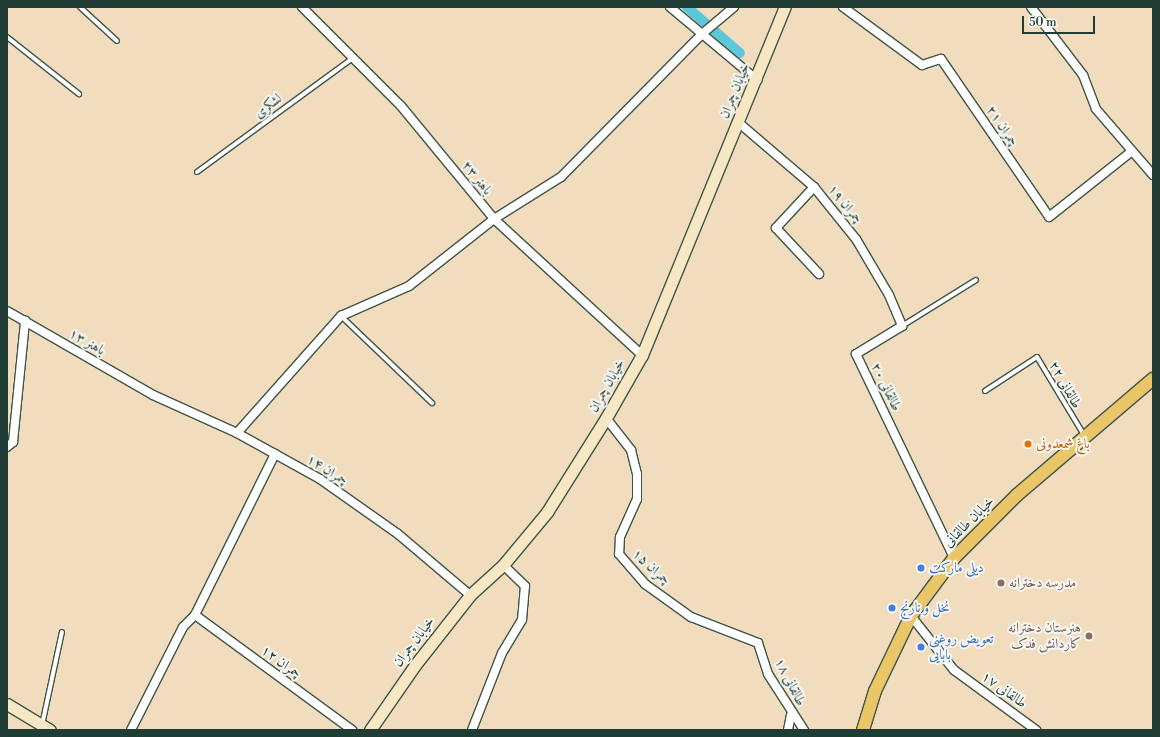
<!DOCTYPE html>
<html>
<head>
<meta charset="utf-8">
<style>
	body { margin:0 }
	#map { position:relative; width:1160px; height:737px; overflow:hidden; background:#f1ddbe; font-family:"Libre Bodoni",Amiri,serif }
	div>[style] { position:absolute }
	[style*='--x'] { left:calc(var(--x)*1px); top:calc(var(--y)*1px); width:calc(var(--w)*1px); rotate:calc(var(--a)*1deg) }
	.canal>* { height:10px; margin:-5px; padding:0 5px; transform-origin:5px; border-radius:5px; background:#5dc6d9 }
	.roads { filter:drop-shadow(1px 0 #3e5549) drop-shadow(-1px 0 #3e5549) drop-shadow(0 1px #3e5549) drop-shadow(0 -1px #3e5549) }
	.lane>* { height:4px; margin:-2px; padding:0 2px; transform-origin:2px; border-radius:2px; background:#fff }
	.street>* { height:8px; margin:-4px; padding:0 4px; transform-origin:4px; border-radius:4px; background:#fff }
	.secondary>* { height:11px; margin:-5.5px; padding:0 5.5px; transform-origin:5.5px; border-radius:5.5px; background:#f7e8c3 }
	.primary>* { height:12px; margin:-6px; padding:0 6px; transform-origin:6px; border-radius:6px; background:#ebc669 }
	.dots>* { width:11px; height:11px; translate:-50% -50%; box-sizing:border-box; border:2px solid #f6f6f2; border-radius:50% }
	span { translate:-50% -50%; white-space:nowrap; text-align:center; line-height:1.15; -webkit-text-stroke:4px #f6f6f2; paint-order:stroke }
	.street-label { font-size:14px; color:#1f3d34 }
	.food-label { font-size:14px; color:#c56008 }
	.left { translate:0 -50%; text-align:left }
	.shop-label { font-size:14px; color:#366cbe }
	.education-label { font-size:14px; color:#785e54 }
	.right { translate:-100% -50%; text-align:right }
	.frame { position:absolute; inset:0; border:8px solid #1f3d34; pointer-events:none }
	.scale { position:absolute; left:1022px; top:16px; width:73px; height:18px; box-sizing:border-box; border:2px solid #1f3d34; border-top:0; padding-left:5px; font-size:12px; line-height:14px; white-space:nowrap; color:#1f3d34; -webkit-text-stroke:3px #f6f6f2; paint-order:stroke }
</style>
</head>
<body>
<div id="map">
	<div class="canal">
		<i style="--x:687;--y:7;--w:70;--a:41"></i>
	</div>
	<div class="roads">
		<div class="lane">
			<i style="--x:80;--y:7;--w:50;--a:42.6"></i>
			<i style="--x:7;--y:37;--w:92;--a:38.4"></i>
			<i style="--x:197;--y:172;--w:193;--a:-36.2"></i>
			<i style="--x:341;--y:316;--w:126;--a:43.7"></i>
			<i style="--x:902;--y:326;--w:87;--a:-31.9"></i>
			<i style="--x:985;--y:391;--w:62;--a:-33.2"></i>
			<i style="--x:1037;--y:357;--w:91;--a:58.9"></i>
			<i style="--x:42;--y:725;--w:95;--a:-77.9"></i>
		</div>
		<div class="street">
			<i style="--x:302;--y:7;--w:140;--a:45"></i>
			<i style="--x:401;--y:106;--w:146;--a:50.5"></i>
			<i style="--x:494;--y:219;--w:201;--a:42.6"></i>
			<i style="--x:670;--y:7;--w:114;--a:40"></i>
			<i style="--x:843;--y:7;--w:98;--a:36.3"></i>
			<i style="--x:922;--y:65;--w:20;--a:-18"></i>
			<i style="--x:941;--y:59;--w:191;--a:55.6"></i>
			<i style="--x:1049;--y:217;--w:106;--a:-38.5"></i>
			<i style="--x:1031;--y:7;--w:86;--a:52.6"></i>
			<i style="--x:1083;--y:75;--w:36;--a:69"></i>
			<i style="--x:1096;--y:109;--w:87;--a:49.2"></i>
			<i style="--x:739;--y:123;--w:99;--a:40.5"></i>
			<i style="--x:814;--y:187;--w:67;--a:51.1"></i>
			<i style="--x:856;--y:239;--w:65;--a:59.5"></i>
			<i style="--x:889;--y:295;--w:34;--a:67"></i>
			<i style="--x:902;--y:326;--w:54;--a:148.7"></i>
			<i style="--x:856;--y:354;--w:226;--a:64.3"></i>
			<i style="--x:814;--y:187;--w:56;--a:132.8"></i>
			<i style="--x:776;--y:228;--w:63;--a:46.9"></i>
			<i style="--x:7;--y:311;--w:168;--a:29.9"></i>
			<i style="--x:153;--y:395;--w:92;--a:24.3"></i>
			<i style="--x:237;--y:433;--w:95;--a:29"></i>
			<i style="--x:320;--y:479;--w:95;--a:35.2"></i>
			<i style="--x:398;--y:534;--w:94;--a:40.3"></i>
			<i style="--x:606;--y:418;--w:41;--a:52"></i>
			<i style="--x:631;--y:450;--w:25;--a:76"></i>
			<i style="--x:637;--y:474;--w:25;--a:90"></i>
			<i style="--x:637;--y:499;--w:42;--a:114.1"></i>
			<i style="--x:620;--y:537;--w:17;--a:93"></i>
			<i style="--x:619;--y:554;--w:40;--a:49"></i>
			<i style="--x:645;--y:584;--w:57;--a:35.7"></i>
			<i style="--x:691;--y:617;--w:72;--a:21.2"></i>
			<i style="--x:758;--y:643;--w:33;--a:72"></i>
			<i style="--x:768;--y:674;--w:67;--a:57.3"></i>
			<i style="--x:237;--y:433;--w:157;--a:-48.4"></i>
			<i style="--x:341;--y:316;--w:74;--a:-23.8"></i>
			<i style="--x:409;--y:286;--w:108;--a:-38.2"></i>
			<i style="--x:494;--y:219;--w:79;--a:-32.1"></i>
			<i style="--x:561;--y:177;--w:201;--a:-45.4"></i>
			<i style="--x:702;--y:34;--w:42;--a:-40.2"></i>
			<i style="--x:7;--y:447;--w:8;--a:-40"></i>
			<i style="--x:13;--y:442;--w:122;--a:-84.3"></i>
			<i style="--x:195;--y:615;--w:195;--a:36.2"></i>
			<i style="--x:911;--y:616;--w:69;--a:51.5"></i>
			<i style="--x:954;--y:670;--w:102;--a:36.2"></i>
			<i style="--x:131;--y:730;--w:115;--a:-63.2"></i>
			<i style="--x:183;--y:627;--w:17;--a:-45"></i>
			<i style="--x:195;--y:615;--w:180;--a:-63.6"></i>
			<i style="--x:472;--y:730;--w:83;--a:-68.7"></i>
			<i style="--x:502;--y:653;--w:39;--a:-59"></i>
			<i style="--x:522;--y:620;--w:34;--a:-85"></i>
			<i style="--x:525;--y:586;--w:30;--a:-136"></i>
			<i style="--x:788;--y:730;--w:15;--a:-79"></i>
		</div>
		<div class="secondary">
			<i style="--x:7;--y:704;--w:50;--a:31.2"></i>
			<i style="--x:370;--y:730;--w:79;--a:-55.3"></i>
			<i style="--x:415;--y:665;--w:89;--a:-51.8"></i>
			<i style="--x:470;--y:595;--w:45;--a:-42.3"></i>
			<i style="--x:503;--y:565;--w:69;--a:-50.3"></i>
			<i style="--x:547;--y:512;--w:111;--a:-57.9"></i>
			<i style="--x:606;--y:418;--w:73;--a:-60.3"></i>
			<i style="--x:642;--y:355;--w:376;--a:-67.7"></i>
		</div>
		<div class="primary">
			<i style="--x:863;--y:730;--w:41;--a:-72.9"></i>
			<i style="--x:875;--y:691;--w:83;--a:-64.4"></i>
			<i style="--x:911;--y:616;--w:72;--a:-53.4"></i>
			<i style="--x:954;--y:558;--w:89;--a:-45"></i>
			<i style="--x:1017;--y:495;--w:179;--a:-40.5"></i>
		</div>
	</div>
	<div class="dots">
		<i style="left:1028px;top:444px;background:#e8710a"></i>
		<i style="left:921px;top:568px;background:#3f7fe0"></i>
		<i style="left:1001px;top:583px;background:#8d6e63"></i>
		<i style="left:892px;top:608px;background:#3f7fe0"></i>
		<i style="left:1089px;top:636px;background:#8d6e63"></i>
		<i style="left:921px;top:647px;background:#3f7fe0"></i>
	</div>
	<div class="street-label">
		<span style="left:735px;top:91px;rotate:-68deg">خیابان چمران</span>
		<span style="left:268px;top:106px;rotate:-36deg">لشکری</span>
		<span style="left:1002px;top:126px;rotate:56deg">چمران ۲۱</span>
		<span style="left:477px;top:178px;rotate:51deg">باهنر ۲۳</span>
		<span style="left:845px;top:204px;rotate:51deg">چمران ۱۹</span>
		<span style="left:87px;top:342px;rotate:30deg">باهنر ۱۳</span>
		<span style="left:1065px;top:385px;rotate:61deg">طالقانی ۲۲</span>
		<span style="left:607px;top:386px;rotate:-61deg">خیابان چمران</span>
		<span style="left:886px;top:387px;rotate:64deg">طالقانی ۲۰</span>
		<span style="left:327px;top:470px;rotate:32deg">چمران ۱۴</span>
		<span style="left:969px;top:522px;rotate:-45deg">خیابان طالقانی</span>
		<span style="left:651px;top:567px;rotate:43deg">چمران ۱۵</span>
		<span style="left:414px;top:642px;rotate:-53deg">خیابان چمران</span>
		<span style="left:281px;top:662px;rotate:36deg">چمران ۱۲</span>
		<span style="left:790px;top:682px;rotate:63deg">طالقانی ۱۸</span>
		<span style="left:1004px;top:690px;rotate:36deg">طالقانی ۱۷</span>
	</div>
	<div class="food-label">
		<span class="left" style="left:1036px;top:444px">باغ شمعدونی</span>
	</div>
	<div class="shop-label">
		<span class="left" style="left:929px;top:568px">دیلی مارکت</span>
		<span class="left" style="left:900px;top:608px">نخل و نارنج</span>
		<span class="left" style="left:929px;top:647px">تعویض روغنی<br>بابایی</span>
	</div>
	<div class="education-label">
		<span class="left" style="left:1009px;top:583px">مدرسه دخترانه</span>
		<span class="right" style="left:1081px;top:636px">هنرستان دخترانه<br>کاردانش فدک</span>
	</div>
	<div class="frame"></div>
	<div class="scale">50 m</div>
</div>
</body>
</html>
